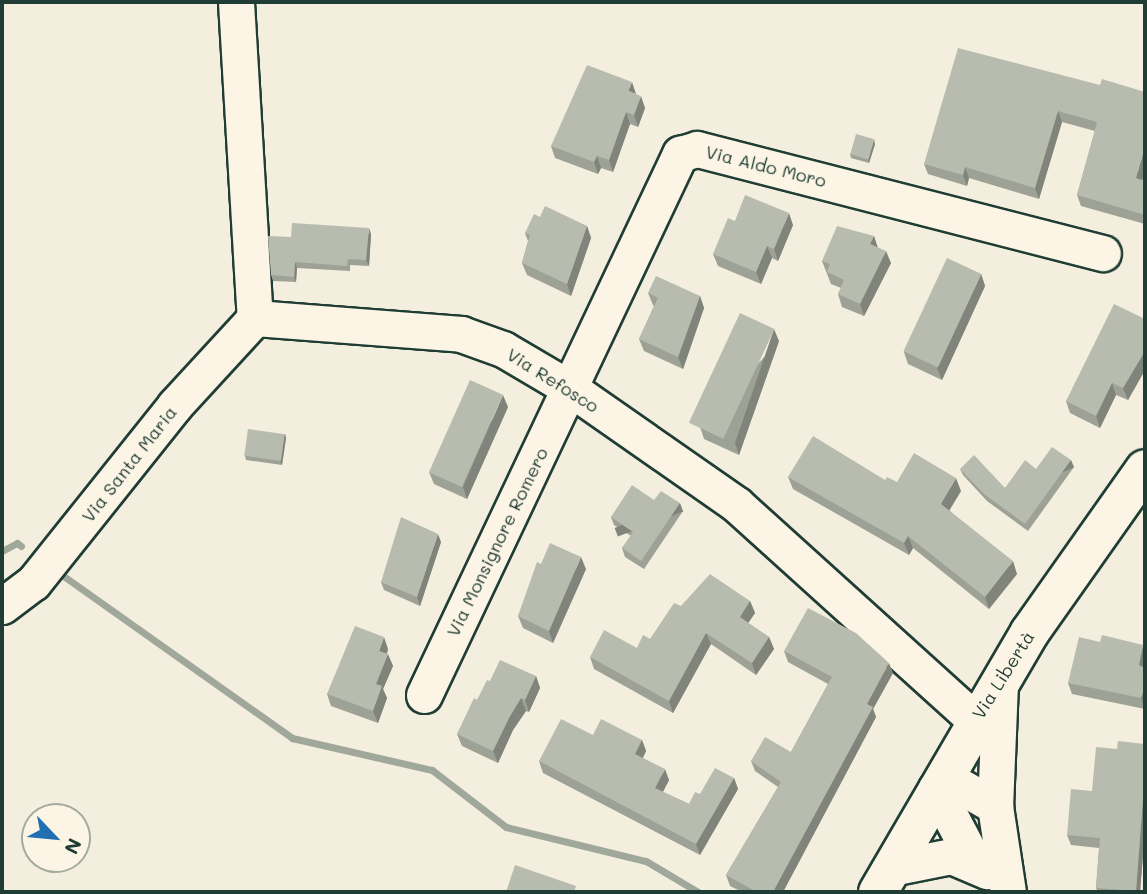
<!DOCTYPE html>
<html>
<head>
<meta charset="utf-8">
<style>
	body { margin:0 }
	#map { position:relative; width:1147px; height:894px; overflow:hidden; background:#f3eede; font-family:Mali,sans-serif }
	div>[style] { position:absolute }
	[style*='--x'] { left:calc(var(--x)*1px); top:calc(var(--y)*1px); width:calc(var(--w)*1px); rotate:calc(var(--a)*1deg) }
	.stream>* { height:7px; margin:-3.5px; padding:0 3.5px; transform-origin:3.5px; border-radius:3.5px; background:#a0a89b }
	.roads { filter:drop-shadow(2px 0 #1f3d34) drop-shadow(-2px 0 #1f3d34) drop-shadow(0 2px #1f3d34) drop-shadow(0 -2px #1f3d34) }
	.minor>* { height:35px; margin:-17.5px; padding:0 17.5px; transform-origin:17.5px; border-radius:17.5px; background:#fcf5e5 }
	.major>* { height:38px; margin:-19px; padding:0 19px; transform-origin:19px; border-radius:19px; background:#fcf5e5 }
	.wall>* { inset:0; background:#9ea296 }
	.shaded-wall>* { inset:0; background:#81847a; transform-origin:0 0 }
	.building>* { inset:0; background:#b8bcae; transform-origin:0 0 }
	span { translate:-50% -50%; white-space:nowrap; text-align:center; line-height:1.15; -webkit-text-stroke:7px #fcf5e5; paint-order:stroke }
	.street-label { font-size:18px; color:#1f3d34 }
	.frame { position:absolute; inset:0; border:4px solid #1f3d34; pointer-events:none }
	.north { position:absolute; left:21px; top:803px; width:70px; height:70px; box-sizing:border-box; background:#fcf5e5; border:2px solid #a4ab9e; border-radius:50%; rotate:116deg; font-size:19px; font-weight:700; line-height:28px; text-align:center; color:#1f3d34 }
	.north::after { content:''; display:block; margin:auto; width:24px; height:32px; background:#1f6fb2; clip-path:polygon(50% 0,100% 100%,50% 72%,0 100%) }
</style>
</head>
<body>
<div id="map">
	<div class="stream">
		<i style="--x:2;--y:551;--w:17;--a:-28"></i>
		<i style="--x:17;--y:543;--w:5;--a:37"></i>
		<i style="--x:55;--y:570;--w:291;--a:35.3"></i>
		<i style="--x:292;--y:738;--w:144;--a:12.9"></i>
		<i style="--x:432;--y:770;--w:93;--a:37.6"></i>
		<i style="--x:506;--y:827;--w:144;--a:13.7"></i>
		<i style="--x:646;--y:861;--w:61;--a:30.8"></i>
	</div>
	<div class="roads">
		<div class="minor">
			<i style="--x:236;--y:2;--w:317;--a:86.6"></i>
			<i style="--x:255;--y:318;--w:207;--a:4.4"></i>
			<i style="--x:461;--y:334;--w:45;--a:19.7"></i>
			<i style="--x:503;--y:349;--w:79;--a:30.5"></i>
			<i style="--x:571;--y:389;--w:203;--a:34.9"></i>
			<i style="--x:737;--y:505;--w:321;--a:42.1"></i>
			<i style="--x:2;--y:606;--w:39;--a:-37"></i>
			<i style="--x:33;--y:583;--w:228;--a:-51.4"></i>
			<i style="--x:175;--y:405;--w:118;--a:-47.4"></i>
			<i style="--x:1000;--y:683;--w:123;--a:92.3"></i>
			<i style="--x:995;--y:806;--w:87;--a:81.4"></i>
			<i style="--x:424;--y:695;--w:599;--a:-64.68"></i>
			<i style="--x:680;--y:154;--w:18;--a:-16"></i>
			<i style="--x:697;--y:149;--w:419;--a:14.4"></i>
			<i style="--x:975;--y:863;--w:84;--a:-117.8"></i>
			<i style="--x:936;--y:789;--w:22;--a:-10"></i>
			<i style="--x:958;--y:785;--w:43;--a:29.6"></i>
			<i style="--x:891;--y:868;--w:61;--a:-11.3"></i>
			<i style="--x:951;--y:856;--w:39;--a:23"></i>
		</div>
		<div class="major">
			<i style="--x:878;--y:892;--w:301;--a:-59.7"></i>
			<i style="--x:1030;--y:632;--w:199;--a:-54.8"></i>
		</div>
	</div>
	<div class="wall">
		<i style="clip-path:polygon(1100px 85px,1142px 180px,1145px 181px,1145px 224px,1081px 206px,1077px 195px,1095px 131px,1062px 122px,1039px 199px,969px 178px,967px 186px,928px 174px,924px 164px)"></i>
		<i style="clip-path:polygon(636px 94px,645px 108px,638px 127px,630px 124px,613px 172px,601px 168px,598px 174px,555px 158px,551px 146px)"></i>
		<i style="clip-path:polygon(875px 144px,869px 163px,851px 158px,850px 154px)"></i>
		<i style="clip-path:polygon(540px 217px,587px 226px,591px 238px,571px 296px,527px 275px,522px 263px,528px 241px,525px 233px)"></i>
		<i style="clip-path:polygon(735px 221px,793px 225px,778px 261px,772px 258px,761px 284px,718px 266px,713px 254px)"></i>
		<i style="clip-path:polygon(371px 234px,369px 266px,350px 265px,350px 271px,297px 268px,296px 282px,273px 281px,271px 275px,291px 237px)"></i>
		<i style="clip-path:polygon(874px 236px,877px 247px,891px 263px,864px 316px,842px 307px,838px 294px,841px 288px,831px 284px,822px 261px)"></i>
		<i style="clip-path:polygon(981px 274px,985px 286px,942px 380px,908px 364px,904px 352px)"></i>
		<i style="clip-path:polygon(648px 293px,700px 296px,704px 308px,683px 369px,644px 351px,639px 339px,654px 306px,653px 305px)"></i>
		<i style="clip-path:polygon(1145px 319px,1145px 370px,1128px 400px,1116px 395px,1100px 428px,1070px 413px,1066px 401px)"></i>
		<i style="clip-path:polygon(779px 341px,739px 455px,704px 439px,700px 427px)"></i>
		<i style="clip-path:polygon(508px 407px,467px 499px,434px 484px,429px 472px)"></i>
		<i style="clip-path:polygon(285px 434px,286px 438px,282px 465px,246px 460px,245px 456px)"></i>
		<i style="clip-path:polygon(1074px 467px,1028px 531px,987px 501px,963px 475px,960px 469px,1005px 488px,1036px 469px)"></i>
		<i style="clip-path:polygon(788px 477px,897px 482px,961px 491px,949px 510px,1017px 574px,989px 609px,913px 548px,909px 555px,793px 489px)"></i>
		<i style="clip-path:polygon(654px 500px,683px 511px,644px 569px,625px 557px,622px 548px,631px 536px,614px 525px,611px 517px)"></i>
		<i style="clip-path:polygon(441px 542px,420px 606px,384px 590px,381px 582px)"></i>
		<i style="clip-path:polygon(541px 564px,586px 569px,553px 643px,523px 628px,518px 616px)"></i>
		<i style="clip-path:polygon(750px 601px,755px 613px,748px 623px,769px 637px,774px 649px,756px 675px,711px 644px,673px 713px,594px 669px,590px 657px,637px 648px,650px 639px,681px 606px)"></i>
		<i style="clip-path:polygon(1100px 642px,1145px 650px,1145px 709px,1072px 694px,1068px 683px)"></i>
		<i style="clip-path:polygon(388px 649px,387px 654px,393px 666px,383px 689px,387px 698px,378px 723px,331px 706px,327px 694px)"></i>
		<i style="clip-path:polygon(784px 651px,893px 673px,873px 709px,876px 717px,783px 892px,742px 892px,730px 886px,726px 875px,778px 787px,755px 771px,751px 761px,791px 752px,828px 684px,788px 662px)"></i>
		<i style="clip-path:polygon(536px 676px,540px 688px,529px 712px,526px 711px,513px 730px,498px 763px,462px 746px,457px 734px,477px 700px,490px 681px)"></i>
		<i style="clip-path:polygon(593px 735px,642px 740px,646px 751px,643px 758px,669px 780px,663px 792px,689px 804px,700px 794px,734px 778px,738px 789px,700px 855px,543px 773px,539px 761px)"></i>
		<i style="clip-path:polygon(1145px 744px,1145px 830px,1140px 892px,1098px 892px,1096px 888px,1099px 848px,1071px 845px,1067px 835px,1117px 749px)"></i>
	</div>
	<div class="shaded-wall">
		<i style="clip-path:polygon(632px 82px,636px 94px,628px 91px)"></i>
		<i style="clip-path:polygon(641px 96px,645px 108px,638px 127px,634px 115px)"></i>
		<i style="clip-path:polygon(1058px 111px,1062px 122px,1039px 199px,1035px 188px)"></i>
		<i style="clip-path:polygon(626px 112px,630px 124px,613px 172px,609px 160px)"></i>
		<i style="clip-path:polygon(874px 139px,875px 144px,869px 163px,868px 159px)"></i>
		<i style="clip-path:polygon(1145px 146px,1145px 171px,1140px 189px,1136px 178px)"></i>
		<i style="clip-path:polygon(597px 156px,601px 168px,598px 174px,594px 162px)"></i>
		<i style="clip-path:polygon(965px 167px,969px 178px,967px 186px,963px 175px)"></i>
		<i style="clip-path:polygon(789px 213px,793px 225px,778px 261px,774px 249px)"></i>
		<i style="clip-path:polygon(587px 226px,591px 238px,571px 296px,567px 284px)"></i>
		<i style="clip-path:polygon(369px 228px,371px 234px,369px 266px,366px 260px)"></i>
		<i style="clip-path:polygon(874px 236px,878px 248px,870px 244px)"></i>
		<i style="clip-path:polygon(767px 246px,772px 258px,761px 284px,756px 272px)"></i>
		<i style="clip-path:polygon(886px 251px,891px 263px,864px 316px,860px 304px)"></i>
		<i style="clip-path:polygon(295px 262px,297px 268px,296px 282px,294px 277px)"></i>
		<i style="clip-path:polygon(981px 274px,985px 286px,942px 380px,937px 368px)"></i>
		<i style="clip-path:polygon(700px 296px,704px 308px,683px 369px,678px 357px)"></i>
		<i style="clip-path:polygon(774px 329px,779px 341px,739px 455px,735px 443px)"></i>
		<i style="clip-path:polygon(1145px 351px,1145px 370px,1128px 400px,1123px 388px)"></i>
		<i style="clip-path:polygon(1112px 383px,1116px 395px,1100px 428px,1096px 416px)"></i>
		<i style="clip-path:polygon(503px 395px,508px 407px,467px 499px,463px 487px)"></i>
		<i style="clip-path:polygon(285px 434px,286px 438px,282px 465px,280px 461px)"></i>
		<i style="left:1071px;top:460px;width:8px;height:79px;rotate:67deg"></i>
		<i style="clip-path:polygon(956px 478px,961px 491px,946px 516px,941px 504px)"></i>
		<i style="left:680px;top:503px;width:9px;height:70px;rotate:69deg"></i>
		<i style="clip-path:polygon(438px 534px,441px 542px,420px 606px,417px 597px)"></i>
		<i style="clip-path:polygon(908px 536px,913px 548px,909px 555px,904px 543px)"></i>
		<i style="clip-path:polygon(581px 557px,586px 569px,553px 643px,549px 631px)"></i>
		<i style="clip-path:polygon(1013px 561px,1017px 574px,989px 609px,985px 597px)"></i>
		<i style="clip-path:polygon(750px 601px,755px 613px,744px 629px,740px 617px)"></i>
		<i style="clip-path:polygon(706px 633px,711px 644px,673px 713px,669px 701px)"></i>
		<i style="clip-path:polygon(384px 637px,388px 649px,383px 663px,379px 651px)"></i>
		<i style="clip-path:polygon(769px 637px,774px 649px,756px 675px,752px 663px)"></i>
		<i style="clip-path:polygon(1143px 645px,1145px 650px,1145px 665px,1143px 676px,1139px 665px)"></i>
		<i style="clip-path:polygon(388px 654px,393px 666px,383px 689px,387px 698px,378px 723px,373px 711px,376px 684px)"></i>
		<i style="clip-path:polygon(889px 663px,893px 673px,873px 709px,876px 717px,783px 892px,773px 892px,867px 704px)"></i>
		<i style="clip-path:polygon(536px 676px,540px 688px,529px 712px,525px 700px)"></i>
		<i style="clip-path:polygon(1145px 687px,1145px 709px,1141px 698px)"></i>
		<i style="clip-path:polygon(521px 698px,526px 711px,513px 730px,498px 763px,493px 751px,509px 718px)"></i>
		<i style="clip-path:polygon(642px 740px,646px 751px,639px 765px,635px 754px)"></i>
		<i style="clip-path:polygon(665px 769px,669px 780px,659px 799px,655px 788px)"></i>
		<i style="clip-path:polygon(1145px 772px,1145px 830px,1140px 892px,1136px 892px)"></i>
		<i style="clip-path:polygon(734px 778px,738px 789px,700px 855px,696px 844px)"></i>
	</div>
	<div class="building">
		<i style="clip-path:polygon(958px 48px,1100px 85px,1102px 79px,1145px 92px,1145px 146px,1136px 178px,1145px 181px,1145px 215px,1077px 195px,1097px 122px,1058px 111px,1035px 188px,965px 167px,963px 175px,924px 164px)"></i>
		<i style="clip-path:polygon(587px 65px,632px 82px,628px 91px,641px 96px,634px 115px,626px 112px,609px 160px,597px 156px,594px 162px,551px 146px)"></i>
		<i style="left:856px;top:134px;width:19px;height:21px;rotate:16deg"></i>
		<i style="clip-path:polygon(745px 195px,789px 213px,774px 249px,767px 246px,756px 272px,713px 254px,728px 218px,735px 221px)"></i>
		<i style="clip-path:polygon(545px 206px,587px 226px,567px 284px,522px 263px,530px 235px,525px 233px,534px 214px,540px 217px)"></i>
		<i style="clip-path:polygon(292px 223px,369px 228px,366px 260px,348px 259px,347px 266px,295px 262px,294px 277px,271px 275px,268px 236px,291px 237px)"></i>
		<i style="clip-path:polygon(837px 226px,874px 236px,870px 244px,886px 251px,860px 304px,838px 294px,844px 280px,827px 272px,830px 264px,822px 261px)"></i>
		<i style="left:947px;top:258px;width:38px;height:103px;rotate:25deg"></i>
		<i style="clip-path:polygon(656px 276px,700px 296px,678px 357px,639px 339px,658px 298px,648px 293px)"></i>
		<i style="clip-path:polygon(1114px 304px,1145px 319px,1145px 351px,1123px 388px,1112px 383px,1096px 416px,1066px 401px)"></i>
		<i style="left:740px;top:313px;width:38px;height:121px;rotate:25deg"></i>
		<i style="left:470px;top:380px;width:36px;height:101px;rotate:24deg"></i>
		<i style="left:248px;top:429px;width:37px;height:27px;rotate:8deg"></i>
		<i style="clip-path:polygon(813px 436px,885px 480px,887px 477px,897px 482px,914px 453px,956px 478px,941px 504px,1013px 561px,985px 597px,908px 536px,904px 543px,788px 477px)"></i>
		<i style="clip-path:polygon(1052px 447px,1071px 460px,1025px 524px,984px 494px,960px 469px,974px 455px,1005px 488px,1025px 460px,1036px 469px)"></i>
		<i style="clip-path:polygon(632px 485px,654px 500px,661px 491px,680px 503px,641px 561px,622px 548px,633px 532px,611px 517px)"></i>
		<i style="clip-path:polygon(401px 517px,438px 534px,417px 597px,381px 582px)"></i>
		<i style="clip-path:polygon(550px 543px,581px 557px,549px 631px,518px 616px,537px 562px,541px 564px)"></i>
		<i style="clip-path:polygon(710px 574px,750px 601px,740px 617px,769px 637px,752px 663px,706px 633px,669px 701px,590px 657px,604px 630px,637px 648px,643px 635px,650px 639px,674px 603px,681px 606px)"></i>
		<i style="clip-path:polygon(808px 608px,856px 633px,889px 663px,867px 704px,873px 707px,773px 892px,757px 892px,726px 875px,781px 782px,751px 761px,765px 737px,791px 752px,832px 677px,784px 651px)"></i>
		<i style="clip-path:polygon(355px 626px,384px 637px,379px 651px,388px 654px,376px 684px,382px 686px,373px 711px,327px 694px)"></i>
		<i style="clip-path:polygon(1102px 635px,1143px 645px,1139px 665px,1145px 668px,1145px 687px,1141px 698px,1068px 683px,1079px 637px,1100px 642px)"></i>
		<i style="clip-path:polygon(500px 660px,536px 676px,525px 700px,521px 698px,509px 718px,493px 751px,457px 734px,474px 698px,477px 700px,487px 680px,490px 681px)"></i>
		<i style="clip-path:polygon(561px 719px,593px 735px,601px 719px,642px 740px,635px 754px,665px 769px,655px 788px,689px 804px,695px 792px,700px 794px,715px 768px,734px 778px,696px 844px,539px 761px)"></i>
		<i style="clip-path:polygon(1118px 741px,1145px 744px,1145px 772px,1136px 891px,1096px 888px,1100px 838px,1067px 835px,1071px 789px,1092px 791px,1096px 747px,1117px 749px)"></i>
		<i style="clip-path:polygon(515px 865px,576px 886px,574px 892px,506px 892px)"></i>
	</div>
	<div class="street-label">
		<span style="left:766px;top:166px;rotate:14deg">Via Aldo Moro</span>
		<span style="left:553px;top:380px;rotate:32deg">Via Refosco</span>
		<span style="left:129px;top:464px;rotate:-52deg">Via Santa Maria</span>
		<span style="left:497px;top:542px;rotate:-64deg">Via Monsignore Romero</span>
		<span style="left:1003px;top:675px;rotate:-58deg">Via Libertà</span>
	</div>
	<div class="frame"></div>
	<div class="north">N</div>
</div>
</body>
</html>
